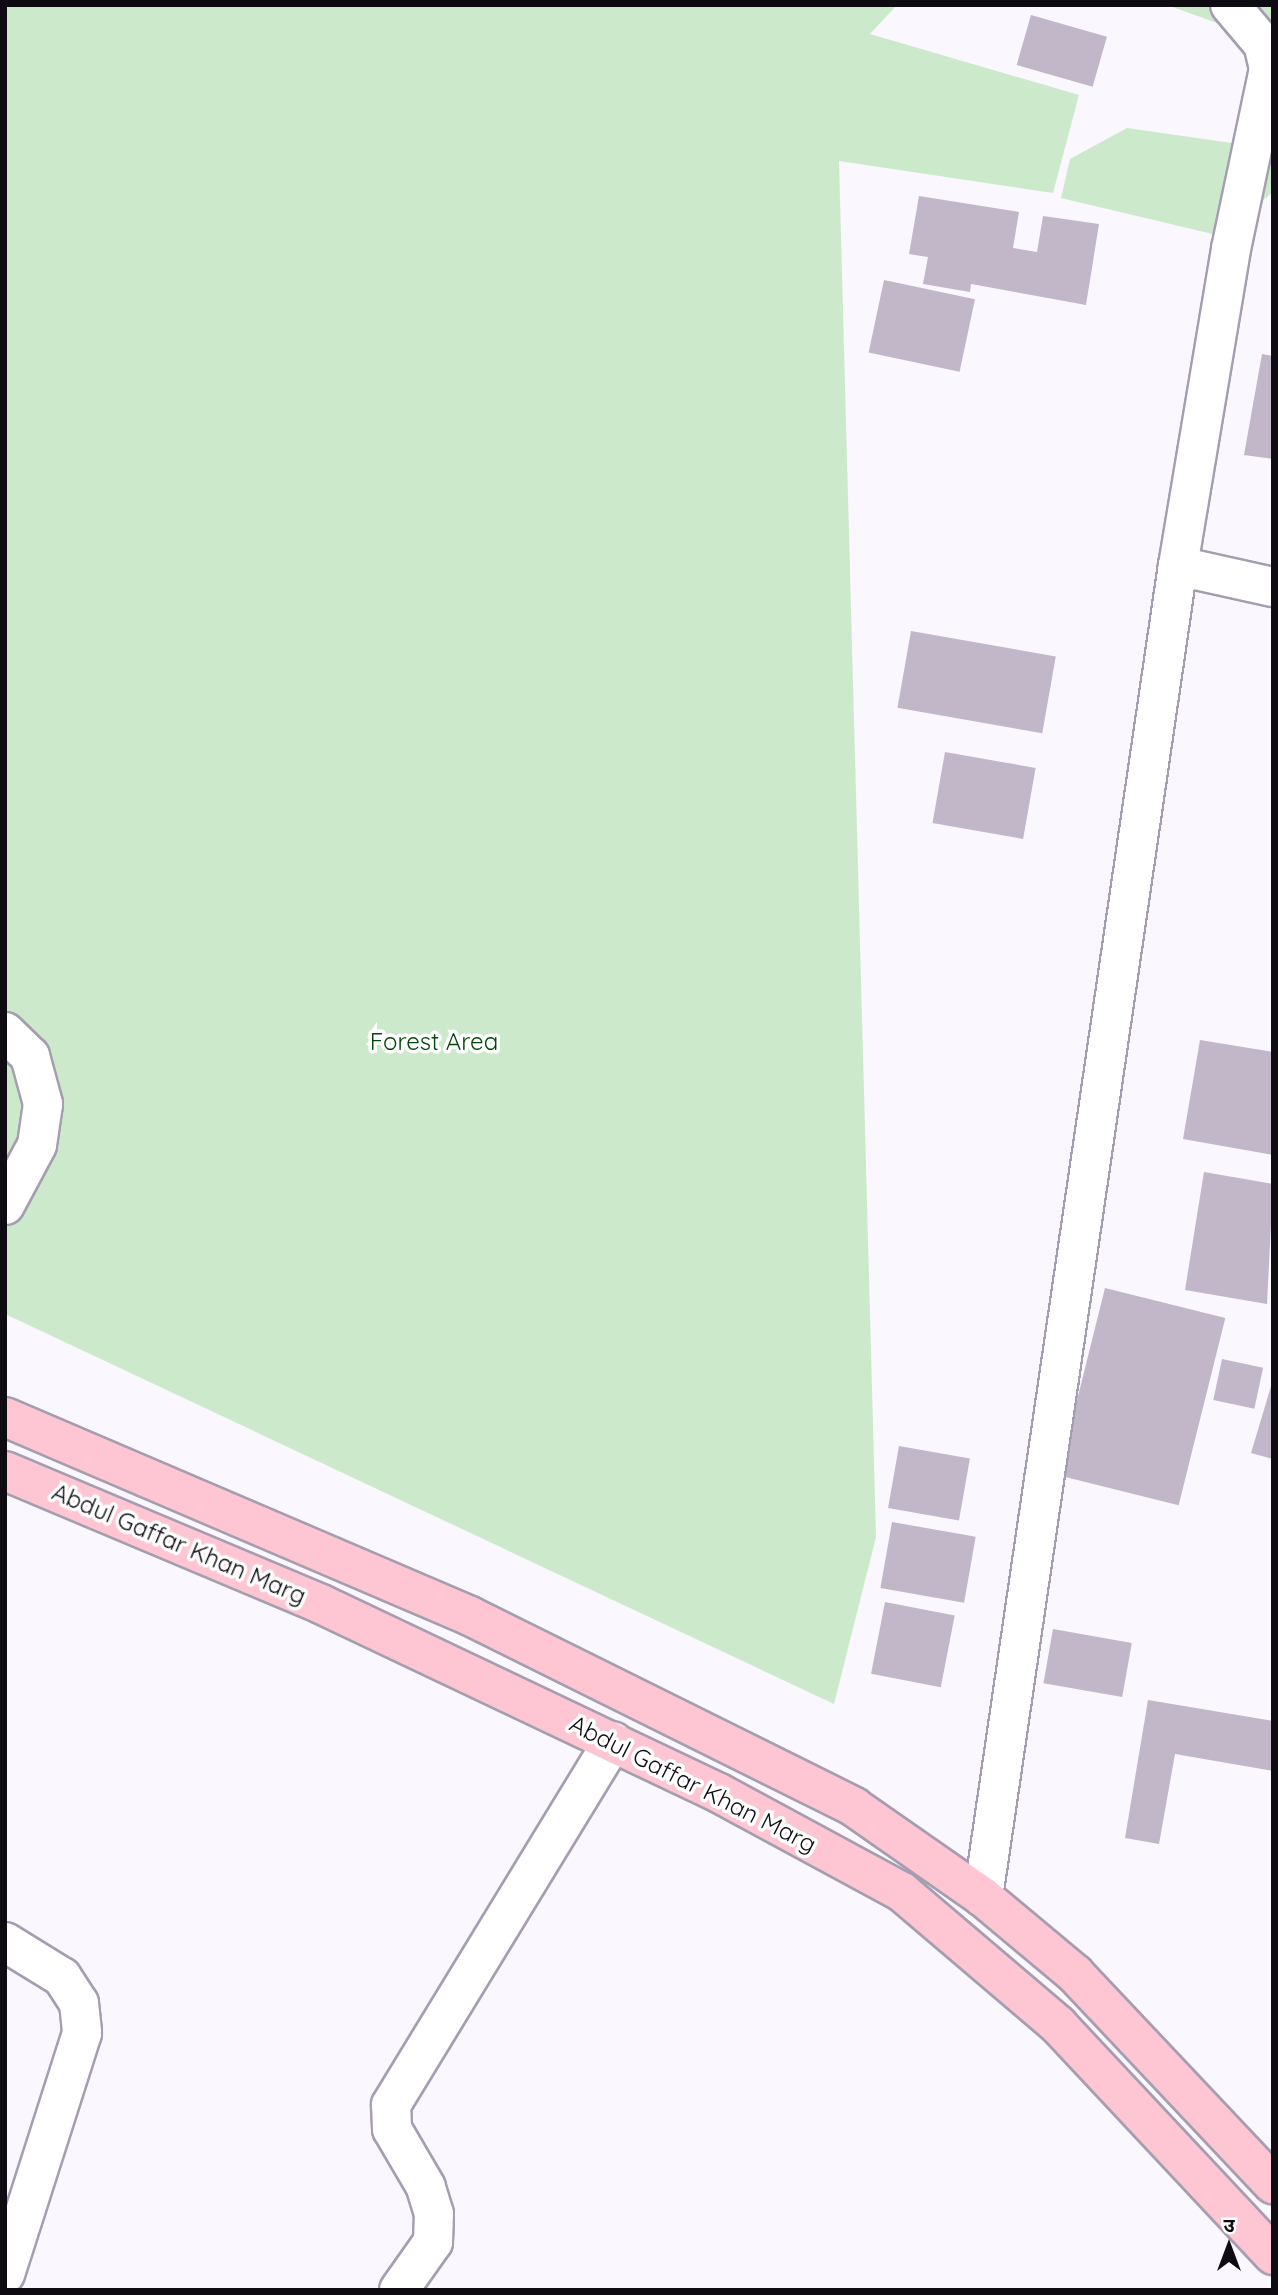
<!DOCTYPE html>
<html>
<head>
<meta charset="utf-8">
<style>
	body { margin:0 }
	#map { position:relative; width:1278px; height:2295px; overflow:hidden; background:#faf7ff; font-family:Quicksand,"Noto Sans Devanagari",sans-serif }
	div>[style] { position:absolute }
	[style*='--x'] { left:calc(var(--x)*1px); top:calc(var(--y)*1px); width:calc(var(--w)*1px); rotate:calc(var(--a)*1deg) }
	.green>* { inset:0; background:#cceacb }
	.building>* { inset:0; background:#c2b6c9; transform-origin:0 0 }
	.roads { filter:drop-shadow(2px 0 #a59eb1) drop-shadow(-2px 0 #a59eb1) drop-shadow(0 2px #a59eb1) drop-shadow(0 -2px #a59eb1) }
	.minor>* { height:38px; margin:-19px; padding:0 19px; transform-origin:19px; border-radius:19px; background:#fff }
	.major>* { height:38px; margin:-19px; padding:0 19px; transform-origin:19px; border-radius:19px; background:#fec5d3 }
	span { translate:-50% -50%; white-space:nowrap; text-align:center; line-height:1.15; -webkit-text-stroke:7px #fff; paint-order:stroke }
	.park-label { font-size:24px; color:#00470a }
	.street-label { font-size:24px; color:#0e0b12 }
	.frame { position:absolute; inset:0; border:7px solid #0e0b12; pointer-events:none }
	.north { position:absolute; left:1194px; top:2211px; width:70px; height:70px; -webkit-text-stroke:5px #fff; paint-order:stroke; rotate:0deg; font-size:19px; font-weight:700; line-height:28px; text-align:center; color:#0e0b12 }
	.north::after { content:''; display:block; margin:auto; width:24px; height:32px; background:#0e0b12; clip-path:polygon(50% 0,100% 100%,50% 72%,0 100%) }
</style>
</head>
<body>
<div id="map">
	<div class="green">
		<i style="clip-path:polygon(5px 5px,897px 5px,870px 34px,1079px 95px,1053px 193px,839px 161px,876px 1537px,834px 1704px,5px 1314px)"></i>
		<i style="clip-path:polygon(1167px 5px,1273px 5px,1273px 43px)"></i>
		<i style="clip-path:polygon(1127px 128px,1273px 149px,1273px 192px,1221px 236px,1061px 198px,1070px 159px)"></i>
	</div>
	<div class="building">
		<i style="left:1031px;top:15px;width:79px;height:52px;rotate:16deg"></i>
		<i style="clip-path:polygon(919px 196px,1019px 212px,1013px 248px,1037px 252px,1043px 216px,1099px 224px,1086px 305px,971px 284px,970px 292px,923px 284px,928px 257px,909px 254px)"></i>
		<i style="left:884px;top:280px;width:93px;height:74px;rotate:12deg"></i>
		<i style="clip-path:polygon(1262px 354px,1273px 356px,1273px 459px,1244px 455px)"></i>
		<i style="left:911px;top:631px;width:147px;height:78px;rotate:10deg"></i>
		<i style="left:945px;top:752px;width:92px;height:72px;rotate:10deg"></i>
		<i style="clip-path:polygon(1200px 1040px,1273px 1052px,1273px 1155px,1183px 1139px)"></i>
		<i style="clip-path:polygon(1204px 1172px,1273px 1184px,1267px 1304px,1185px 1290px)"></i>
		<i style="left:1105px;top:1288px;width:124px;height:193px;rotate:14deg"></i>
		<i style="left:1222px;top:1359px;width:42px;height:42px;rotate:12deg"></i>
		<i style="clip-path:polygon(1272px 1383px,1273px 1383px,1273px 1459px,1251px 1453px)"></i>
		<i style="left:899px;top:1446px;width:72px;height:63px;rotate:10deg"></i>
		<i style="left:892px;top:1522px;width:85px;height:67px;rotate:10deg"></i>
		<i style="left:885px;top:1602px;width:71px;height:73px;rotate:11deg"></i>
		<i style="left:1053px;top:1629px;width:80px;height:55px;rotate:10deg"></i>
		<i style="clip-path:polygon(1148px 1700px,1273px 1721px,1273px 1771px,1175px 1754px,1159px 1844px,1125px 1838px)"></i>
	</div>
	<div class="roads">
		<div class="minor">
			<i style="--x:1178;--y:566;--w:97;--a:12.5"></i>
			<i style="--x:5;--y:1032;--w:35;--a:44"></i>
			<i style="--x:30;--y:1056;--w:50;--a:74.8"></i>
			<i style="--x:43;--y:1104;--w:41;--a:98.3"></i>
			<i style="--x:37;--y:1145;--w:68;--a:118.1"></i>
			<i style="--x:983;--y:1897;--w:1345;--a:-81.67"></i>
			<i style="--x:1178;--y:566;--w:321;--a:-80.5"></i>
			<i style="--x:1231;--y:249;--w:184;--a:-78.1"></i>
			<i style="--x:1269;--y:69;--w:26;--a:-103"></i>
			<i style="--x:1263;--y:44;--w:51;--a:-130.2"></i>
			<i style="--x:5;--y:1942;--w:67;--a:31.6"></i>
			<i style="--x:62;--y:1977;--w:31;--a:57"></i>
			<i style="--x:79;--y:2003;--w:30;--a:84"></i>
			<i style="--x:82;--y:2033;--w:253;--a:107.7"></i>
			<i style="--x:399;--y:2290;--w:59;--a:-54.7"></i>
			<i style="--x:433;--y:2242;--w:28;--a:-88"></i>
			<i style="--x:434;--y:2214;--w:28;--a:-107"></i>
			<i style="--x:426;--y:2187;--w:67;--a:-120.4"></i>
			<i style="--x:392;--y:2129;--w:24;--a:-92"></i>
			<i style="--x:391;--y:2105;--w:426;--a:-58.6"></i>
		</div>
		<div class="major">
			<i style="--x:5;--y:1417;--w:506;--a:23.17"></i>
			<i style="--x:470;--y:1616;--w:429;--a:26.4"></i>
			<i style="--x:854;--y:1807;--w:157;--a:34.9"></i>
			<i style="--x:983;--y:1897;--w:120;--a:39.9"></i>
			<i style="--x:1075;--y:1974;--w:289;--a:46.7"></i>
			<i style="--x:5;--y:1471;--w:343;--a:22.8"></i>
			<i style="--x:321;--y:1604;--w:441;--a:25.4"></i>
			<i style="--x:719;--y:1793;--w:208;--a:28.4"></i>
			<i style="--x:902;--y:1892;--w:205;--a:40.4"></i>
			<i style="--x:1058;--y:2025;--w:315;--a:46.9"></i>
		</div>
	</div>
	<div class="park-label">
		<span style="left:434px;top:1042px">Forest Area</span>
	</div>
	<div class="street-label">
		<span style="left:179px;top:1544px;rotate:23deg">Abdul Gaffar Khan Marg</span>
		<span style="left:693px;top:1784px;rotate:27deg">Abdul Gaffar Khan Marg</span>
	</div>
	<div class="frame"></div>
	<div class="north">उ</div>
</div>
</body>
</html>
